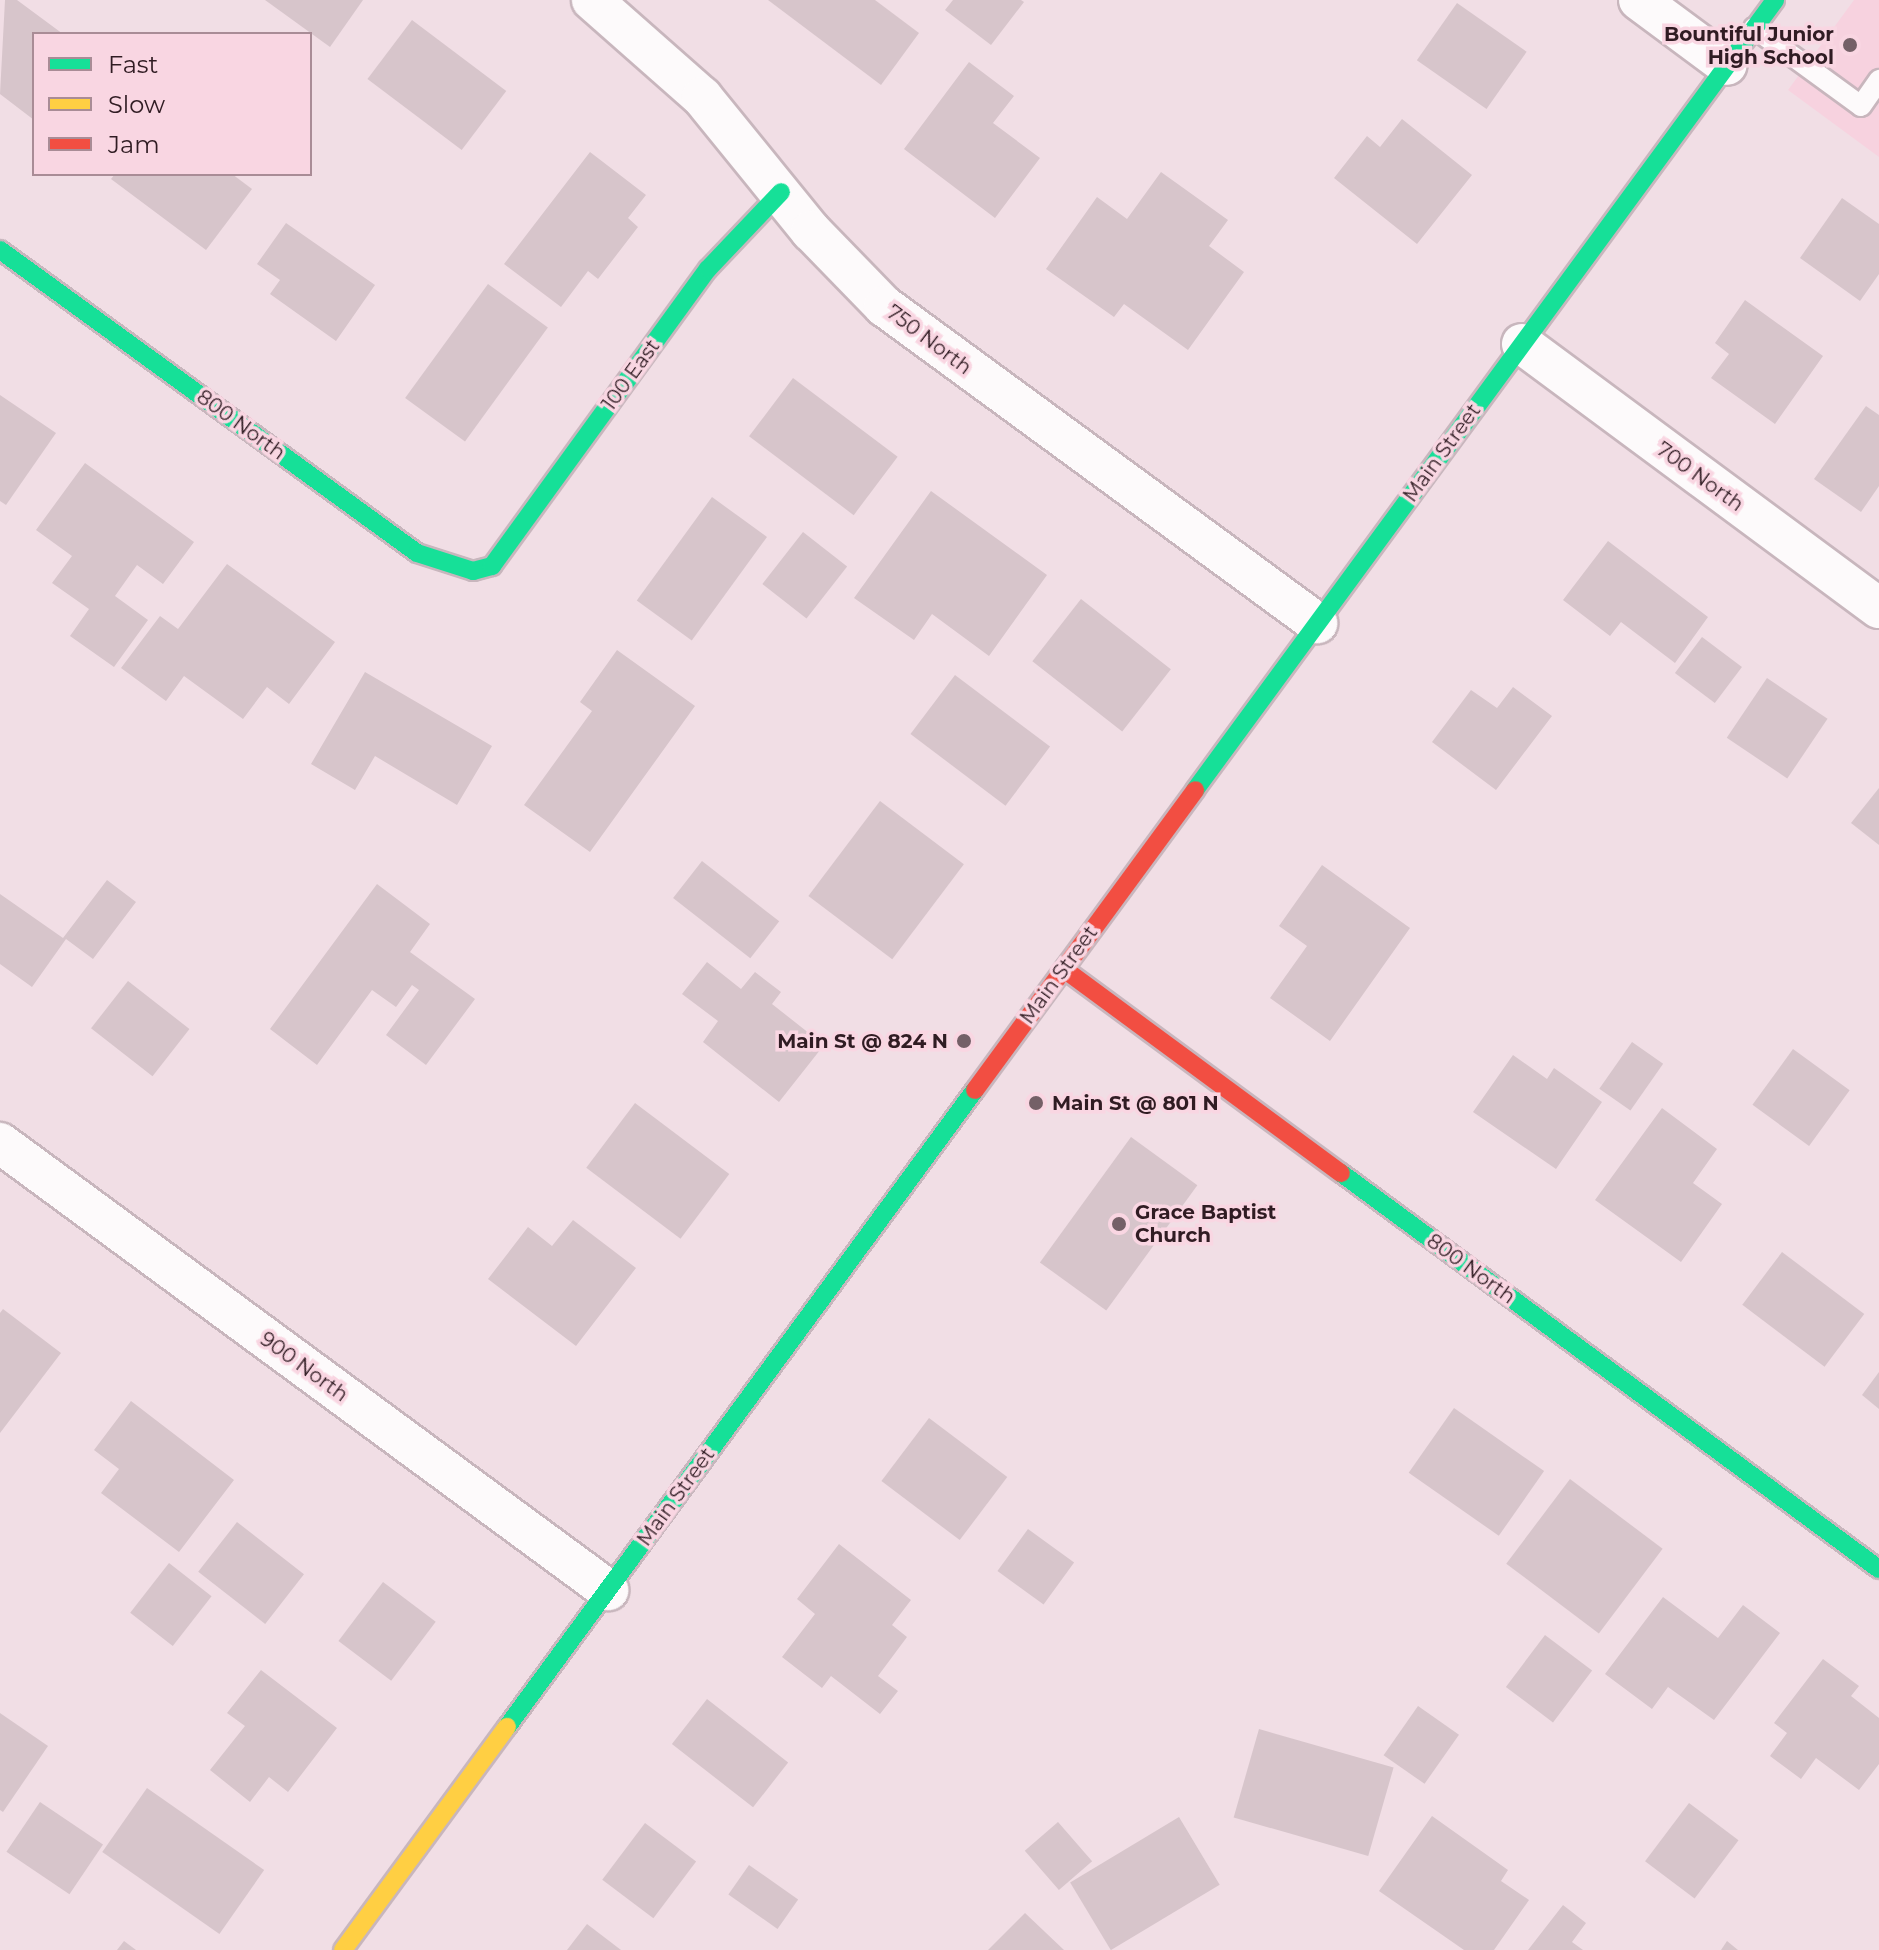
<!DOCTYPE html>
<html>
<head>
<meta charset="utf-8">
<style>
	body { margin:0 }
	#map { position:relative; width:1879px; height:1950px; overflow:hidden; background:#f1dee5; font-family:Montserrat,sans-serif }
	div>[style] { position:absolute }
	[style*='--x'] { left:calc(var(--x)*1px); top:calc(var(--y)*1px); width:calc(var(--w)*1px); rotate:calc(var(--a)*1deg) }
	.built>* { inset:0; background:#f7d2df }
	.building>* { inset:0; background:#d7c5cb; transform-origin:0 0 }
	.roads { filter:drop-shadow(2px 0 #c8b6bd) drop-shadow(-2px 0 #c8b6bd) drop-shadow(0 2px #c8b6bd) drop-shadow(0 -2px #c8b6bd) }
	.lane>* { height:20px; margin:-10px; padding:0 10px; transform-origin:10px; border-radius:10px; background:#fdfafb }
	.street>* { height:40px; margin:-20px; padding:0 20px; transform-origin:20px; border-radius:20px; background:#fdfafb }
	.fast>* { height:18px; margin:-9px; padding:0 9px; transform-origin:9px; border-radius:9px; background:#16e098 }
	.slow>* { height:18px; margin:-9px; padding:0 9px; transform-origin:9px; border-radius:9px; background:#ffcf43 }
	.jam>* { height:18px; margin:-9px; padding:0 9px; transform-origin:9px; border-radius:9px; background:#f24e42 }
	.dots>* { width:22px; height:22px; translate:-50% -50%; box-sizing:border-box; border:4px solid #f9d6e2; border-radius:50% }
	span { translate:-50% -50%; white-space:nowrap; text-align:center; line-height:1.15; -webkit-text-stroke:7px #f9d6e2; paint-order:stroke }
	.poi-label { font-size:20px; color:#301c23; font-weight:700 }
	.right { translate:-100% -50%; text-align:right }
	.left { translate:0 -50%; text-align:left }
	.street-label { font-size:20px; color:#301c23 }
	.legend { position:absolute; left:32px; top:32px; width:280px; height:144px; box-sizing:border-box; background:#f9d6e2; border:2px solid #a98c96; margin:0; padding:10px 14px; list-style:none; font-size:24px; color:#301c23 }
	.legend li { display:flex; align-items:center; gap:16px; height:40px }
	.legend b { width:40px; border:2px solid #a98c96 }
</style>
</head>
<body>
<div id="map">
	<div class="built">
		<i style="clip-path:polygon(1854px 0,1879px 0,1879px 157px,1788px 90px)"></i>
	</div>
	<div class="building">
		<i style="clip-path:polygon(5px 0,17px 0,63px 34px,34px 34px,34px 120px,0 94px)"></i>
		<i style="clip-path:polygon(265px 0,363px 0,330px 47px)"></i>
		<i style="clip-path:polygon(768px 0,875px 0,919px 33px,881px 85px)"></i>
		<i style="clip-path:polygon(953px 0,1021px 0,1024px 2px,991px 45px,945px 10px)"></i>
		<i style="left:1457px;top:3px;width:85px;height:70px;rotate:35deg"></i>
		<i style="left:412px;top:20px;width:118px;height:74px;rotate:37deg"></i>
		<i style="clip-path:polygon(969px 62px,1014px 96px,993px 123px,1040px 158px,995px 218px,904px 149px)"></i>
		<i style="clip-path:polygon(1402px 119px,1472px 175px,1417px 244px,1334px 178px,1367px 136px,1380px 147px)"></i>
		<i style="clip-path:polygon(590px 152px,646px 195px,628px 218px,638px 227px,598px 279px,588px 271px,561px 307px,504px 264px)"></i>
		<i style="clip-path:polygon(1161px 172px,1228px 220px,1209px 246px,1244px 272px,1188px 350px,1124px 304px,1114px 317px,1046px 269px,1097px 197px,1127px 219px)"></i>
		<i style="clip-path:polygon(115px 174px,232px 174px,252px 189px,206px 250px,111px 179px)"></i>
		<i style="clip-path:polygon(1842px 198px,1879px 224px,1879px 274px,1860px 301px,1800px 258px)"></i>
		<i style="clip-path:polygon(286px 223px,375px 285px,336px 341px,270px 294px,280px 280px,257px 264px)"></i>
		<i style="left:488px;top:284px;width:74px;height:141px;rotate:36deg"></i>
		<i style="clip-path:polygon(1745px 300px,1823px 356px,1775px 424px,1711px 378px,1729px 354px,1715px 343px)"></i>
		<i style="left:793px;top:378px;width:131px;height:73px;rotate:37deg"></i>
		<i style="clip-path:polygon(0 395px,56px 433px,6px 505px,0 501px)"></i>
		<i style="clip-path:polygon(1866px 406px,1879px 415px,1879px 486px,1861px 512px,1814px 479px)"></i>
		<i style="clip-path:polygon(85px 463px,194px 542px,163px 584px,137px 565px,115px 596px,148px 620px,114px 667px,70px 636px,89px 609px,52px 583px,72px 556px,36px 530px)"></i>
		<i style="clip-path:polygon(931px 491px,1047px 575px,989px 656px,932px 614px,914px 640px,854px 598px)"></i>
		<i style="left:712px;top:497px;width:68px;height:128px;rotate:36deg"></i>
		<i style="left:803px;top:532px;width:56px;height:66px;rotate:38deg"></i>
		<i style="clip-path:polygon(1608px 541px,1708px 617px,1675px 663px,1621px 622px,1610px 636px,1563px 600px)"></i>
		<i style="clip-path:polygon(227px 564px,335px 642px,289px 704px,267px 687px,243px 719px,184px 676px,166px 701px,121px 668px,160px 616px,178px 629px)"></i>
		<i style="left:1081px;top:599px;width:114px;height:79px;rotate:38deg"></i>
		<i style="left:1702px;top:637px;width:50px;height:45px;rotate:37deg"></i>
		<i style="clip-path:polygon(617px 650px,695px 706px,590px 852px,524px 805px,592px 711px,580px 702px)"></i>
		<i style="clip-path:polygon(365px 672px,492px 746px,457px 805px,375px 756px,355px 790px,311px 764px)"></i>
		<i style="left:955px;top:675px;width:119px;height:74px;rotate:37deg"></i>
		<i style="left:1767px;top:678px;width:73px;height:72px;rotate:34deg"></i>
		<i style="clip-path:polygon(1513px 687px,1552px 716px,1496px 790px,1432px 742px,1471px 690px,1497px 708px)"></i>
		<i style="clip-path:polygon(1879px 788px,1879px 845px,1851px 823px)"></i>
		<i style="left:880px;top:801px;width:105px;height:119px;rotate:37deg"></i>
		<i style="left:702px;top:861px;width:98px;height:47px;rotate:38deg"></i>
		<i style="clip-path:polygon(1322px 865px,1410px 928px,1330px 1041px,1270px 998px,1307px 946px,1279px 926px)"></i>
		<i style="clip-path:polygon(107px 880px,136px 902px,93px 959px,66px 939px,32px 987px,0 964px,0 894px,63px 938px)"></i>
		<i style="clip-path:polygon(377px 884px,430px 924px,410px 952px,475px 999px,426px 1065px,386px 1035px,419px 990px,412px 985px,396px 1007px,372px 990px,317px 1065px,270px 1029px)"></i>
		<i style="clip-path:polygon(707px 962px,741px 989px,755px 972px,781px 992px,772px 1004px,824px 1045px,779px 1102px,703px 1042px,718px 1021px,682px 994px)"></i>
		<i style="left:128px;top:981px;width:78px;height:60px;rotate:38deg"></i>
		<i style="left:1632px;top:1042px;width:38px;height:57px;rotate:35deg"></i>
		<i style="left:1793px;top:1049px;width:70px;height:69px;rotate:36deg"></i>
		<i style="clip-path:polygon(1513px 1055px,1547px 1079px,1554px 1068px,1602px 1102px,1556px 1169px,1473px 1112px)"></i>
		<i style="left:635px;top:1103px;width:118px;height:81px;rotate:37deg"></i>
		<i style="clip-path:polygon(1662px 1108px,1717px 1149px,1693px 1183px,1722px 1204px,1681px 1262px,1595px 1200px)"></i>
		<i style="left:1131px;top:1137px;width:82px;height:155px;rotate:36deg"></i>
		<i style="clip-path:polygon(573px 1220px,636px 1268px,576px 1346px,488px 1279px,528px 1227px,552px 1246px)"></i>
		<i style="left:1782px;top:1252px;width:103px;height:66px;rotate:37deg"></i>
		<i style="clip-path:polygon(3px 1309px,61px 1353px,0 1433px,0 1313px)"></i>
		<i style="clip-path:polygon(1879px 1372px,1879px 1409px,1862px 1395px)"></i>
		<i style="clip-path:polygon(131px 1401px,234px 1480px,179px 1552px,101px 1493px,119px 1469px,94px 1450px)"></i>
		<i style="left:1454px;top:1408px;width:110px;height:79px;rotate:35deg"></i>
		<i style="left:929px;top:1418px;width:98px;height:79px;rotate:37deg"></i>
		<i style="left:1570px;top:1479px;width:116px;height:106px;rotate:37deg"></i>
		<i style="left:237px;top:1522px;width:85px;height:63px;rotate:38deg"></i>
		<i style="left:1028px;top:1529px;width:57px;height:52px;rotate:36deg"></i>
		<i style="clip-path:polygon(839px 1544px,911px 1600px,892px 1625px,907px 1637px,878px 1676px,898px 1691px,880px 1714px,831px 1676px,822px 1688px,782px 1657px,815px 1614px,797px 1599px)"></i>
		<i style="left:169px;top:1563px;width:54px;height:63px;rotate:38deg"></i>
		<i style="left:383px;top:1582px;width:66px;height:74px;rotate:37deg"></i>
		<i style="clip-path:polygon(1663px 1597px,1718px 1638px,1743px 1605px,1780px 1633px,1714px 1720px,1668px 1687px,1652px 1709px,1605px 1674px)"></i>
		<i style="left:1545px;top:1635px;width:59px;height:65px;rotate:37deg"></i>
		<i style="clip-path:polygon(1823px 1659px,1859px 1686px,1851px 1696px,1879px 1718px,1879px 1764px,1859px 1790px,1816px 1758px,1801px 1779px,1770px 1756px,1787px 1733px,1774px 1723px)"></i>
		<i style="clip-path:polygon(261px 1670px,337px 1728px,288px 1792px,269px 1777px,250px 1802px,210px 1770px,245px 1726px,227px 1713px)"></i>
		<i style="left:707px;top:1699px;width:103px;height:57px;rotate:38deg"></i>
		<i style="left:1418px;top:1706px;width:50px;height:60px;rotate:35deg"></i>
		<i style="clip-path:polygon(0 1713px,48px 1746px,3px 1812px,0 1810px)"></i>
		<i style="left:1259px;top:1729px;width:140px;height:92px;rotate:16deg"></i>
		<i style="left:147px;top:1788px;width:143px;height:78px;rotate:35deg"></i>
		<i style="left:40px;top:1802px;width:76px;height:60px;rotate:34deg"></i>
		<i style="left:1689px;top:1803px;width:62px;height:73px;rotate:37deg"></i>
		<i style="clip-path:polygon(1432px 1816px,1508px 1870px,1501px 1881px,1529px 1900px,1494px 1950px,1464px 1950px,1379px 1891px)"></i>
		<i style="left:1179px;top:1817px;width:79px;height:127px;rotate:59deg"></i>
		<i style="left:1058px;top:1822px;width:52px;height:44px;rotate:49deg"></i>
		<i style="left:645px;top:1823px;width:64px;height:71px;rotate:37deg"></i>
		<i style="left:749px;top:1865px;width:60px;height:36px;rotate:35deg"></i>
		<i style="clip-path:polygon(1563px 1905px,1586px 1923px,1572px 1942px,1583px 1950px,1528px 1950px)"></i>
		<i style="clip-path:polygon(1025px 1913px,1064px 1950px,988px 1950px)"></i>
		<i style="clip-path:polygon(587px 1924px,621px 1950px,567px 1950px)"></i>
		<i style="clip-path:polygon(124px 1941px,136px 1950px,117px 1950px)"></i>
		<i style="clip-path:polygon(1727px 1941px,1738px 1950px,1721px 1950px)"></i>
	</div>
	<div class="roads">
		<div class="lane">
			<i style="--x:1754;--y:28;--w:132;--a:36.1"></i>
			<i style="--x:1861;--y:106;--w:32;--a:-55"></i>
		</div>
		<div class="street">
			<i style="--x:592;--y:0;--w:147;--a:41.4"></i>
			<i style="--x:702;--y:97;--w:173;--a:50.9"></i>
			<i style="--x:811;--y:231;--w:105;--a:45.8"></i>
			<i style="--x:884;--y:306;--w:537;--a:36.21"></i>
			<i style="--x:1639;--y:0;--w:109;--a:36.5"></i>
			<i style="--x:1522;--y:344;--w:444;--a:36.5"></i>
			<i style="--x:0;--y:1143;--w:755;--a:36.32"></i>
		</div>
		<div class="fast">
			<i style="--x:0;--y:250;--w:515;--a:36"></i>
			<i style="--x:417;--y:553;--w:59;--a:17.8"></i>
			<i style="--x:473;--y:571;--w:20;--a:-15"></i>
			<i style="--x:492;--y:566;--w:367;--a:-54"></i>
			<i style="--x:708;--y:269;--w:106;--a:-46.5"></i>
			<i style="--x:1195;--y:790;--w:980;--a:-53.71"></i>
			<i style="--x:1341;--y:1173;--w:668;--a:36.36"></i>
			<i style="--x:507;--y:1727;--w:790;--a:-53.7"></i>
		</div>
		<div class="slow">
			<i style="--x:343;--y:1950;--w:277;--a:-53.7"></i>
		</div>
		<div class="jam">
			<i style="--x:1064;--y:969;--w:344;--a:36.4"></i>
			<i style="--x:975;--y:1090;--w:372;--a:-53.7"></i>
		</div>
	</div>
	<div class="dots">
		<i style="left:1850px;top:45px;background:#746067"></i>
		<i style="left:964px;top:1041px;background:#746067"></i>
		<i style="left:1036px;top:1103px;background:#746067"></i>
		<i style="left:1119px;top:1224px;background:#746067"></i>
	</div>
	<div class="poi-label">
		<span class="right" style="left:1834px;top:46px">Bountiful Junior<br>High School</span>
		<span class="right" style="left:948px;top:1041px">Main St @ 824 N</span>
		<span class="left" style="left:1052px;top:1103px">Main St @ 801 N</span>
		<span class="left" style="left:1135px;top:1224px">Grace Baptist<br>Church</span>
	</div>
	<div class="street-label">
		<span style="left:929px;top:340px;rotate:37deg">750 North</span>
		<span style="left:631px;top:375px;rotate:-54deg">100 East</span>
		<span style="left:241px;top:425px;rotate:36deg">800 North</span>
		<span style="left:1442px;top:453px;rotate:-54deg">Main Street</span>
		<span style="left:1700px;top:477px;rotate:36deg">700 North</span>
		<span style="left:1059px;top:975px;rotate:-54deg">Main Street</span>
		<span style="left:1471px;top:1269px;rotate:36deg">800 North</span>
		<span style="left:304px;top:1367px;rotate:36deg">900 North</span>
		<span style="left:676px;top:1497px;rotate:-54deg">Main Street</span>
	</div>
	<ul class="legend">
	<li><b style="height:10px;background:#16e098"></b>Fast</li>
	<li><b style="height:10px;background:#ffcf43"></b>Slow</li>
	<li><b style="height:10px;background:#f24e42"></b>Jam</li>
	</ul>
</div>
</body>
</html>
